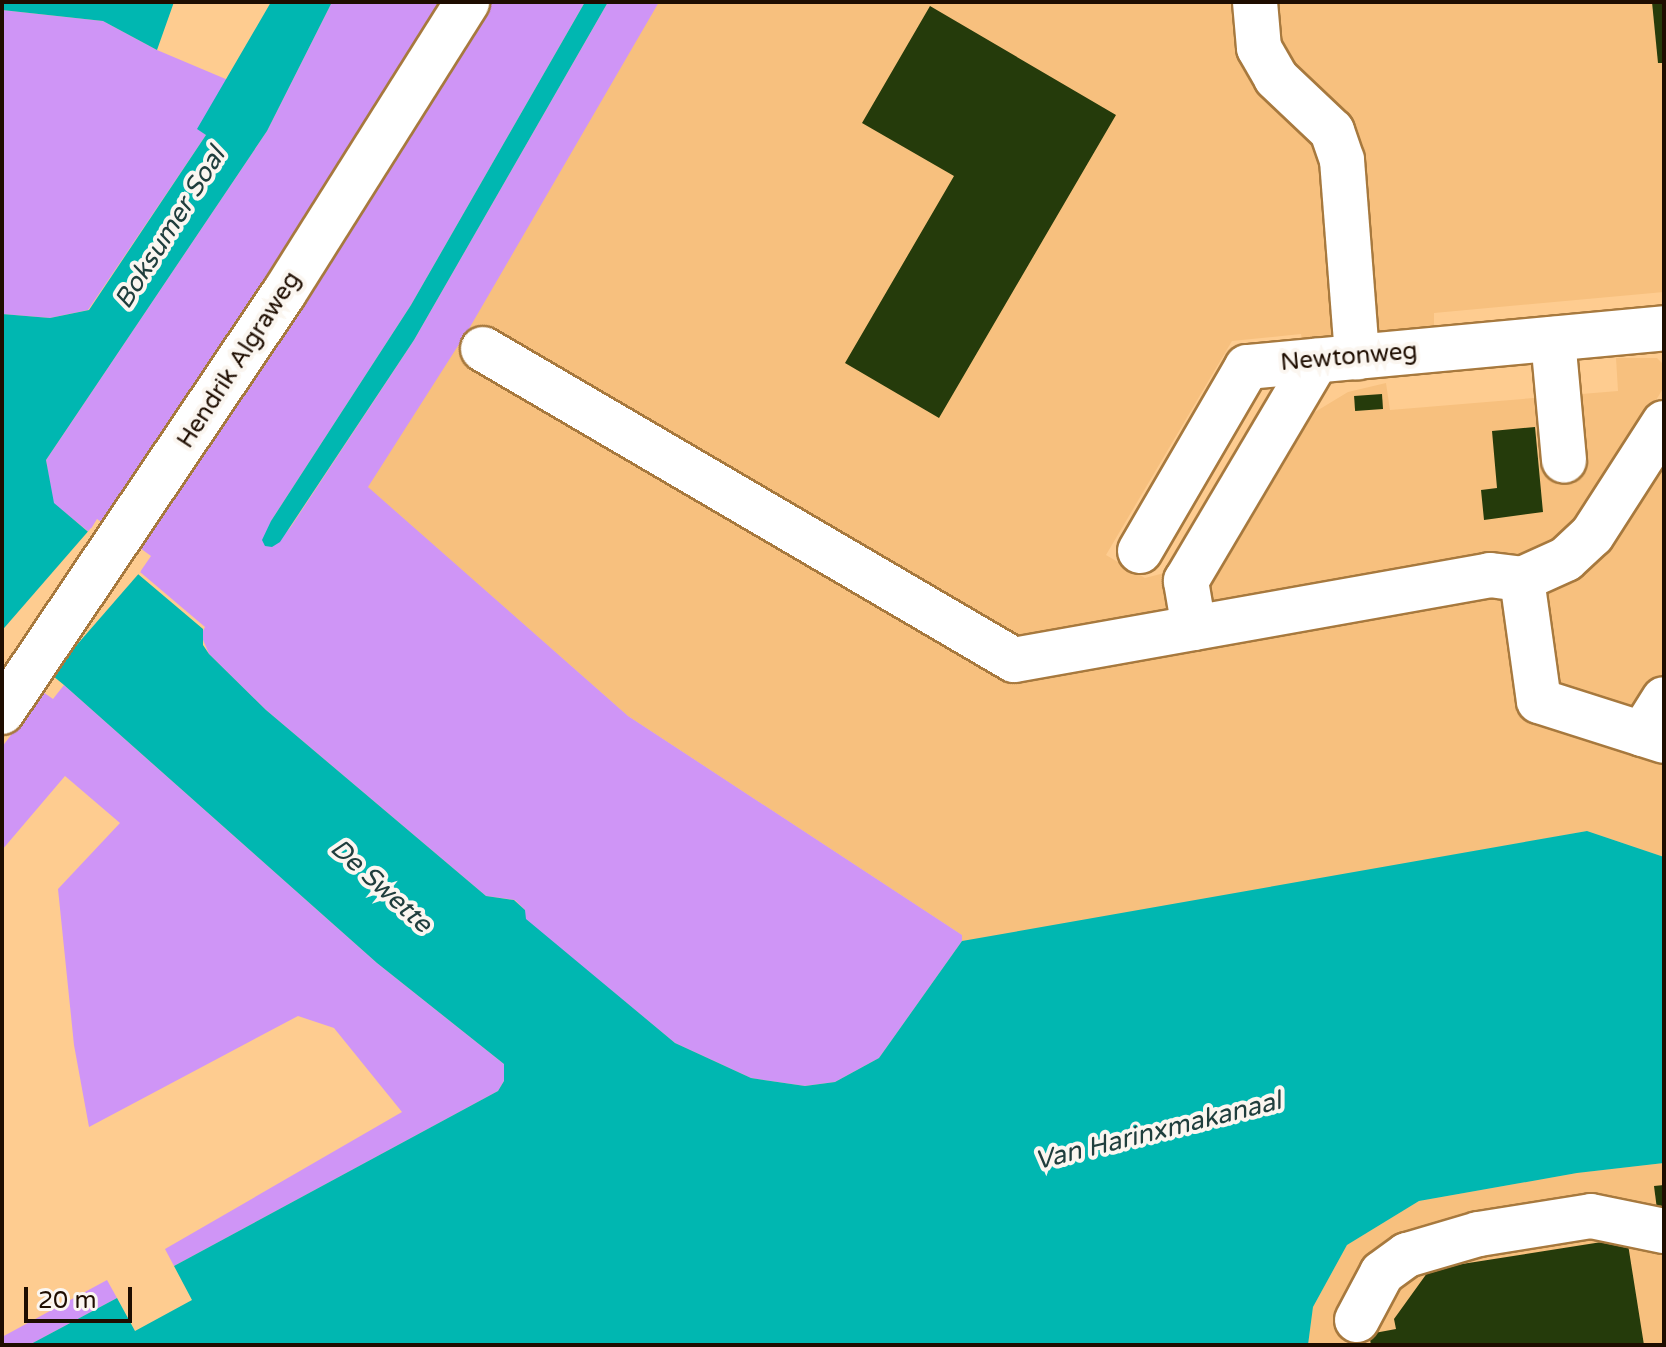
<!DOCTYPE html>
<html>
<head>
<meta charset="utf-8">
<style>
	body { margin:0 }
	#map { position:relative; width:1666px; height:1347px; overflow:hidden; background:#fecc90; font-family:"Varela Round",sans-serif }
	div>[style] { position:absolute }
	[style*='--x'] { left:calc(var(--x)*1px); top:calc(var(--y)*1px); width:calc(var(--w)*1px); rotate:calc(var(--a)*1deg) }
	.built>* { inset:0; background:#f7c07e }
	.green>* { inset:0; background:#cf95f6 }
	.water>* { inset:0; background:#00b7b1 }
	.pier>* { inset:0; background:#fecc90; transform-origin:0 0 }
	.building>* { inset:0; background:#253b0b; transform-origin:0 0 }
	.roads { filter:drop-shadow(2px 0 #a7793e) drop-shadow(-2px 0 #a7793e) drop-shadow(0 2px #a7793e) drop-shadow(0 -2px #a7793e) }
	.minor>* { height:44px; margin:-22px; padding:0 22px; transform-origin:22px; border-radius:22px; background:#fff }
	span { translate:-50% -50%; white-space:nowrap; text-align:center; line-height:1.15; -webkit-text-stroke:8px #fbf6f0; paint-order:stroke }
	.street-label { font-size:24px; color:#1e0d00 }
	.water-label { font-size:26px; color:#203e3d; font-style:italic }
	.frame { position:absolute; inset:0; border:4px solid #1e0d00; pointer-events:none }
	.scale { position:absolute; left:24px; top:1287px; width:108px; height:36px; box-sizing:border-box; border:4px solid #1e0d00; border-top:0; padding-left:10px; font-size:24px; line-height:28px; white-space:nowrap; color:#1e0d00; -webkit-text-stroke:6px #fbf6f0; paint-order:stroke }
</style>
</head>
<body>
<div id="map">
	<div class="built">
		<i style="clip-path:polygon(608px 2px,1664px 2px,1664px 292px,1434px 313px,1434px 333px,1303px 346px,1301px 334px,1232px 341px,1106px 555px,1145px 578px,1176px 570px,1300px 421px,1348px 392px,1386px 383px,1390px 410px,1618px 391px,1616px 358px,1657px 358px,1664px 365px,1664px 387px,1653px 405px,1664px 412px,1664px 857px,1587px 831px,962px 944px,962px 935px,628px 716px,363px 483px)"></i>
		<i style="clip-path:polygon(1664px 1163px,1664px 1345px,1308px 1345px,1313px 1307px,1347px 1245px,1419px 1201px,1577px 1173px)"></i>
	</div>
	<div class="green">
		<i style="clip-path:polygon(332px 2px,445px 2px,109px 527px,97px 519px,89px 532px,53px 503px,46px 460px,267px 131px)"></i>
		<i style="clip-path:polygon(491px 2px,585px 2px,411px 305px,271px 521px,272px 547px,290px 528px,414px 340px,608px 2px,659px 2px,470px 327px,368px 487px,628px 716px,962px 935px,962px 941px,879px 1058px,835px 1082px,805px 1086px,751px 1078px,675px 1043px,525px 919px,525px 910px,515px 900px,486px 896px,266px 710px,209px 654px,201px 635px,205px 627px,140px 572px,151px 556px,140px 548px)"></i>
		<i style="clip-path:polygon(2px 10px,103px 21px,157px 50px,228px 80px,198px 129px,206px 135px,88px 310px,50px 318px,2px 314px)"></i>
		<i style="clip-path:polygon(64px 685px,377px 963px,504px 1064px,504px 1081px,498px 1091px,174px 1266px,165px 1249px,402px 1112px,334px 1028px,298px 1016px,89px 1127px,74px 1045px,58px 889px,120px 823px,65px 776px,2px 850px,2px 747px,43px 692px,53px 699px)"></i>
		<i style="clip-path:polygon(107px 1280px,117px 1298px,29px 1345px,2px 1345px,2px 1337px)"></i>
	</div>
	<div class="water">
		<i style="clip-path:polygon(2px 2px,174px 2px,157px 50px,103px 21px,2px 10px)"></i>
		<i style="clip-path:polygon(271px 2px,332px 2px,267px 131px,46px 460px,54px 503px,203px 629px,203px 645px,209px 654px,266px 710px,486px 896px,514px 900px,525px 910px,526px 919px,675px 1043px,751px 1078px,805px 1086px,835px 1082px,879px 1058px,962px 941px,1587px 831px,1664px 857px,1664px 1163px,1577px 1173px,1419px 1201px,1347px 1245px,1313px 1307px,1308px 1345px,29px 1345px,117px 1298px,135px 1331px,192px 1300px,174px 1266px,498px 1091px,504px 1081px,504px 1064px,377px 963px,64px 685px,2px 634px,2px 314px,50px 318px,89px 310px,206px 135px,197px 129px)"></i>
		<i style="clip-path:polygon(585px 2px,608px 2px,414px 340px,280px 542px,272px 547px,265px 546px,262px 540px,271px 521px,411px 305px)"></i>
	</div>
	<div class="pier">
		<i style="left:91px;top:528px;width:66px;height:144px;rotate:41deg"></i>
	</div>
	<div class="building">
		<i style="clip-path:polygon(1652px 2px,1664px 2px,1664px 63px,1658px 63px)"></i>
		<i style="clip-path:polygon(930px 6px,1116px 115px,939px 418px,845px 363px,954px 176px,862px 123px)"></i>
		<i style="left:1382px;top:394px;width:15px;height:28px;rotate:86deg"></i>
		<i style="clip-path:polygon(1535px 427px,1543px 512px,1484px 520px,1481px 490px,1497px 488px,1492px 431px)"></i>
		<i style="clip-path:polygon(1664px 1185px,1664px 1225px,1659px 1225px,1654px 1186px)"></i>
		<i style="clip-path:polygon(1627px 1238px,1644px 1345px,1371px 1345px,1369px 1334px,1396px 1329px,1394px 1319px,1430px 1269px)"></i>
	</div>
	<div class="roads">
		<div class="minor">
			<i style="--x:1255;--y:2;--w:46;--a:85"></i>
			<i style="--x:1259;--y:48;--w:34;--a:60"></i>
			<i style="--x:1276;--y:78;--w:77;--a:43.4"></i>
			<i style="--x:1332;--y:131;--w:31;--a:71"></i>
			<i style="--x:1342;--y:160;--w:198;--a:85.6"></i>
			<i style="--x:1553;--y:339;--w:122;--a:84.8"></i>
			<i style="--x:483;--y:349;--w:615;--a:30.36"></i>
			<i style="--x:1014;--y:660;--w:484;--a:-10.1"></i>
			<i style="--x:1490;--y:575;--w:32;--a:7"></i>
			<i style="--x:1522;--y:579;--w:48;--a:-24.4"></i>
			<i style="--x:1566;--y:559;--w:35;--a:-43"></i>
			<i style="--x:1592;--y:535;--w:133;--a:-57.3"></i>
			<i style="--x:1140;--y:551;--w:213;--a:-59.8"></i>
			<i style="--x:1247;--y:367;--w:419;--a:-5.3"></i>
			<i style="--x:1522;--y:579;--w:123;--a:82.1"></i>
			<i style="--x:1539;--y:701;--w:131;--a:17.7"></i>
			<i style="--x:1194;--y:628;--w:48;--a:-99.7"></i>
			<i style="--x:1186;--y:581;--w:256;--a:-59.4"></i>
			<i style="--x:2;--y:712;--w:505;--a:-56.06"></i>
			<i style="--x:284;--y:293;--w:344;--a:-57.8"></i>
			<i style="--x:1642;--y:734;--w:41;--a:-57.8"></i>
			<i style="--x:1357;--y:1320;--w:53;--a:-62"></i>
			<i style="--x:1382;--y:1273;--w:31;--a:-36"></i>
			<i style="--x:1407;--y:1255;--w:75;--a:-16.3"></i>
			<i style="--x:1479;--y:1234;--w:113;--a:-9.1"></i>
			<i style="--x:1591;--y:1216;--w:75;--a:11.6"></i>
		</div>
	</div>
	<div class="street-label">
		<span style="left:1349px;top:357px;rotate:-5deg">Newtonweg</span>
		<span style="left:239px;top:360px;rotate:-57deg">Hendrik Algraweg</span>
	</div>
	<div class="water-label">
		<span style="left:170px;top:228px;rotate:-58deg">Boksumer Soal</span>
		<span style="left:381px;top:886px;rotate:42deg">De Swette</span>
		<span style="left:1158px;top:1131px;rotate:-14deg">Van Harinxmakanaal</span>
	</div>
	<div class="frame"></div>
	<div class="scale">20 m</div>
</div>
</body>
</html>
